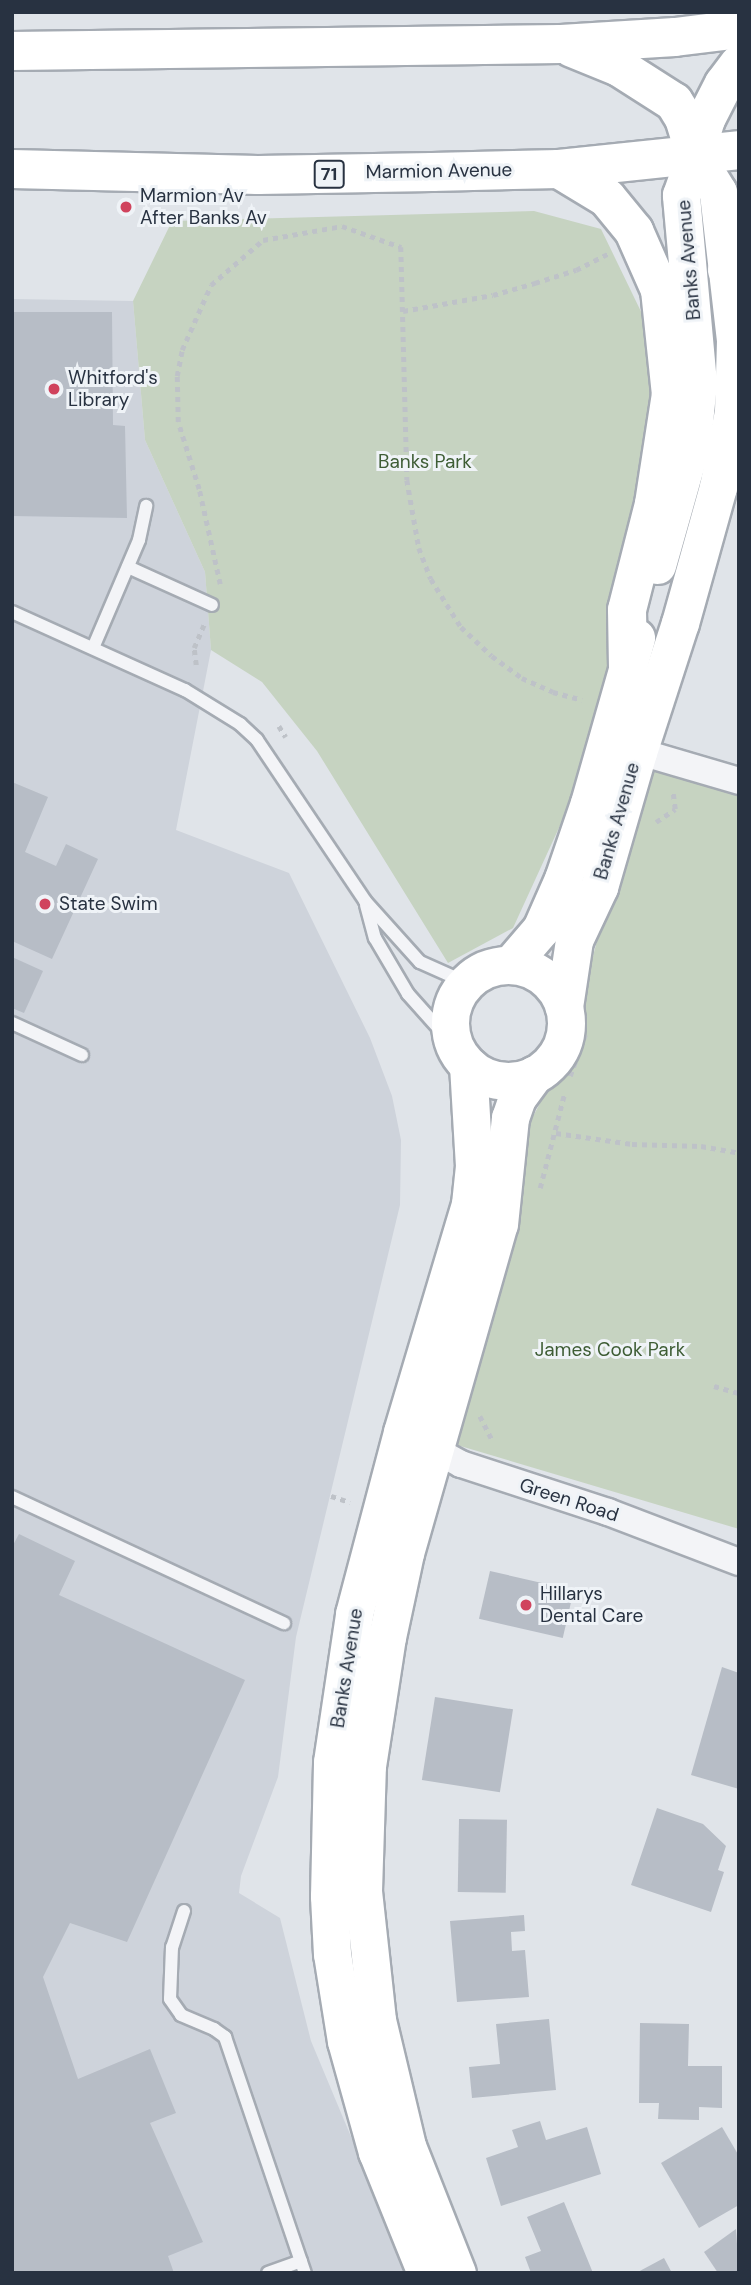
<!DOCTYPE html>
<html>
<head>
<meta charset="utf-8">
<style>
	body { margin:0 }
	#map { position:relative; width:751px; height:2285px; overflow:hidden; background:#e0e4e9; font-family:"DM Sans",sans-serif }
	div>[style] { position:absolute }
	[style*='--x'] { left:calc(var(--x)*1px); top:calc(var(--y)*1px); width:calc(var(--w)*1px); rotate:calc(var(--a)*1deg) }
	.built>* { inset:0; background:#ced3db }
	.green>* { inset:0; background:#c6d3c1 }
	.building>* { inset:0; background:#b7bdc6; transform-origin:0 0 }
	.path>* { height:4.5px; margin-top:-2.25px; transform-origin:0; background:repeating-linear-gradient(90deg,#bec2c8 0 5px,transparent 0 10px) }
	.roads { filter:drop-shadow(2px 0 #a5abb3) drop-shadow(-2px 0 #a5abb3) drop-shadow(0 2px #a5abb3) drop-shadow(0 -2px #a5abb3) }
	.lane>* { height:12px; margin:-6px; padding:0 6px; transform-origin:6px; border-radius:6px; background:#f3f4f7 }
	.street>* { height:26px; margin:-13px; padding:0 13px; transform-origin:13px; border-radius:13px; background:#f3f4f7 }
	.secondary>* { height:37px; margin:-18.5px; padding:0 18.5px; transform-origin:18.5px; border-radius:18.5px; background:#fff }
	.secondary>.ring { margin:-18.5px; padding:0; box-sizing:content-box; background:none; border:37px solid #fff; border-radius:50% }
	.highway>* { height:38px; margin:-19px; padding:0 19px; transform-origin:19px; border-radius:19px; background:#fff }
	.dots>* { width:19px; height:19px; translate:-50% -50%; box-sizing:border-box; border:4px solid #eff3f7; border-radius:50% }
	span { translate:-50% -50%; white-space:nowrap; text-align:center; line-height:1.15; -webkit-text-stroke:6px #eff3f7; paint-order:stroke }
	.shield-label span { padding:2px 5px; background:#eff3f7; border:2px solid; border-radius:5px; -webkit-text-stroke-width:0 }
	.shield-label { font-size:18px; color:#283241; font-weight:700 }
	.street-label { font-size:19px; color:#283241 }
	.poi-label { font-size:19px; color:#283241 }
	.left { translate:0 -50%; text-align:left }
	.park-label { font-size:19px; color:#3e5d35 }
	.frame { position:absolute; inset:0; border:14px solid #283241; pointer-events:none }
</style>
</head>
<body>
<div id="map">
	<div class="built">
		<i style="clip-path:polygon(12px 299px,133px 301px,145px 440px,205px 572px,211px 650px,176px 830px,289px 873px,370px 1038px,392px 1096px,401px 1140px,400px 1205px,296px 1637px,278px 1777px,241px 1876px,239px 1893px,280px 1918px,311px 2041px,408px 2273px,12px 2273px)"></i>
	</div>
	<div class="green">
		<i style="clip-path:polygon(534px 211px,601px 229px,694px 421px,602px 734px,513px 928px,448px 963px,317px 751px,262px 682px,211px 650px,205px 572px,145px 440px,133px 301px,172px 221px)"></i>
		<i style="clip-path:polygon(642px 765px,739px 793px,739px 1529px,457px 1445px,528px 1126px,570px 1046px)"></i>
	</div>
	<div class="building">
		<i style="clip-path:polygon(12px 312px,112px 312px,113px 425px,125px 426px,127px 518px,12px 516px)"></i>
		<i style="clip-path:polygon(12px 782px,48px 797px,25px 852px,56px 866px,66px 844px,98px 859px,52px 959px,12px 941px)"></i>
		<i style="clip-path:polygon(12px 957px,43px 971px,24px 1013px,12px 1008px)"></i>
		<i style="clip-path:polygon(19px 1534px,75px 1561px,59px 1595px,245px 1680px,127px 1942px,70px 1923px,43px 1977px,78px 2079px,150px 2049px,176px 2113px,150px 2123px,203px 2242px,168px 2256px,174px 2273px,12px 2273px,12px 1547px)"></i>
		<i style="left:490px;top:1571px;width:86px;height:49px;rotate:13deg"></i>
		<i style="clip-path:polygon(722px 1667px,739px 1673px,739px 1789px,691px 1775px)"></i>
		<i style="left:435px;top:1697px;width:79px;height:84px;rotate:9deg"></i>
		<i style="clip-path:polygon(657px 1808px,703px 1824px,726px 1846px,718px 1870px,724px 1872px,711px 1912px,631px 1885px)"></i>
		<i style="left:459px;top:1819px;width:48px;height:73px;rotate:1deg"></i>
		<i style="clip-path:polygon(524px 1915px,525px 1931px,511px 1932px,512px 1951px,525px 1950px,529px 1997px,457px 2002px,450px 1921px)"></i>
		<i style="clip-path:polygon(549px 2019px,556px 2090px,472px 2098px,469px 2067px,500px 2064px,496px 2024px)"></i>
		<i style="clip-path:polygon(640px 2023px,689px 2024px,688px 2066px,722px 2066px,722px 2108px,699px 2107px,699px 2120px,658px 2119px,659px 2103px,639px 2103px)"></i>
		<i style="clip-path:polygon(540px 2121px,546px 2140px,587px 2127px,601px 2174px,501px 2206px,486px 2158px,518px 2147px,512px 2130px)"></i>
		<i style="clip-path:polygon(722px 2127px,739px 2156px,739px 2205px,699px 2228px,661px 2163px)"></i>
		<i style="clip-path:polygon(564px 2202px,593px 2273px,531px 2273px,525px 2257px,541px 2251px,527px 2217px)"></i>
		<i style="clip-path:polygon(736px 2229px,739px 2273px,718px 2273px,704px 2252px)"></i>
		<i style="clip-path:polygon(664px 2258px,672px 2273px,636px 2273px)"></i>
	</div>
	<div class="path">
		<i style="--x:403;--y:311;--w:91;--a:-10.1"></i>
		<i style="--x:493;--y:295;--w:44;--a:-15.9"></i>
		<i style="--x:535;--y:283;--w:43;--a:-17.6"></i>
		<i style="--x:576;--y:270;--w:36;--a:-27"></i>
		<i style="--x:220;--y:584;--w:97;--a:-102.5"></i>
		<i style="--x:199;--y:489;--w:70;--a:-107.4"></i>
		<i style="--x:178;--y:422;--w:46;--a:-91.2"></i>
		<i style="--x:177;--y:376;--w:26;--a:-79"></i>
		<i style="--x:182;--y:350;--w:71;--a:-66"></i>
		<i style="--x:211;--y:285;--w:69;--a:-40.9"></i>
		<i style="--x:263;--y:240;--w:80;--a:-10"></i>
		<i style="--x:342;--y:226;--w:63;--a:19.6"></i>
		<i style="--x:401;--y:247;--w:233;--a:88.5"></i>
		<i style="--x:407;--y:480;--w:69;--a:80"></i>
		<i style="--x:419;--y:548;--w:33;--a:69"></i>
		<i style="--x:431;--y:579;--w:57;--a:58"></i>
		<i style="--x:461;--y:627;--w:42;--a:43.1"></i>
		<i style="--x:492;--y:656;--w:37;--a:36"></i>
		<i style="--x:522;--y:678;--w:34;--a:24"></i>
		<i style="--x:553;--y:692;--w:30;--a:15"></i>
		<i style="--x:196;--y:665;--w:17;--a:-97"></i>
		<i style="--x:194;--y:648;--w:25;--a:-67"></i>
		<i style="--x:279;--y:726;--w:13;--a:58"></i>
		<i style="--x:656;--y:822;--w:23;--a:-34"></i>
		<i style="--x:675;--y:809;--w:16;--a:-97"></i>
		<i style="--x:570;--y:1076;--w:44;--a:-69.9"></i>
		<i style="--x:556;--y:1133;--w:77;--a:8.2"></i>
		<i style="--x:632;--y:1144;--w:69;--a:1.7"></i>
		<i style="--x:701;--y:1146;--w:39;--a:10"></i>
		<i style="--x:540;--y:1188;--w:96;--a:-75.5"></i>
		<i style="--x:714;--y:1386;--w:26;--a:16"></i>
		<i style="--x:480;--y:1416;--w:29;--a:63"></i>
		<i style="--x:331;--y:1496;--w:20;--a:18"></i>
	</div>
	<div class="roads">
		<div class="lane">
			<i style="--x:128;--y:567;--w:92;--a:24.3"></i>
			<i style="--x:12;--y:612;--w:190;--a:24.3"></i>
			<i style="--x:185;--y:690;--w:65;--a:31.7"></i>
			<i style="--x:240;--y:724;--w:23;--a:43"></i>
			<i style="--x:257;--y:740;--w:194;--a:56.1"></i>
			<i style="--x:365;--y:901;--w:82;--a:48"></i>
			<i style="--x:420;--y:962;--w:51;--a:24.1"></i>
			<i style="--x:93;--y:648;--w:117;--a:-66.9"></i>
			<i style="--x:139;--y:540;--w:35;--a:-78"></i>
			<i style="--x:366;--y:905;--w:34;--a:75"></i>
			<i style="--x:375;--y:938;--w:65;--a:59.5"></i>
			<i style="--x:408;--y:994;--w:75;--a:48.2"></i>
			<i style="--x:12;--y:1023;--w:77;--a:24.6"></i>
			<i style="--x:12;--y:1497;--w:300;--a:24.9"></i>
			<i style="--x:184;--y:1911;--w:38;--a:108"></i>
			<i style="--x:172;--y:1947;--w:52;--a:92.2"></i>
			<i style="--x:170;--y:1999;--w:19;--a:55"></i>
			<i style="--x:181;--y:2015;--w:36;--a:23"></i>
			<i style="--x:214;--y:2029;--w:14;--a:36"></i>
			<i style="--x:225;--y:2037;--w:249;--a:71.3"></i>
			<i style="--x:268;--y:2273;--w:35;--a:-20"></i>
		</div>
		<div class="street">
			<i style="--x:623;--y:747;--w:121;--a:16.3"></i>
			<i style="--x:419;--y:1441;--w:48;--a:28.7"></i>
			<i style="--x:461;--y:1464;--w:155;--a:18.1"></i>
			<i style="--x:608;--y:1512;--w:140;--a:20.9"></i>
		</div>
		<div class="secondary">
			<i style="--x:657;--y:565;--w:129;--a:-74.2"></i>
			<i style="--x:692;--y:441;--w:58;--a:-84.1"></i>
			<i style="--x:698;--y:383;--w:189;--a:-95.2"></i>
			<i style="--x:681;--y:195;--w:42;--a:-70.7"></i>
			<i style="--x:510;--y:965;--w:48;--a:-49.3"></i>
			<i style="--x:541;--y:929;--w:55;--a:-66.3"></i>
			<i style="--x:563;--y:879;--w:80;--a:-71.1"></i>
			<i style="--x:589;--y:803;--w:172;--a:-74.1"></i>
			<i class="ring" style="left:450px;top:965px;width:79px;height:79px"></i>
			<i style="--x:564;--y:1007;--w:68;--a:-81.5"></i>
			<i style="--x:574;--y:940;--w:59;--a:-64.7"></i>
			<i style="--x:599;--y:887;--w:141;--a:-73.9"></i>
			<i style="--x:638;--y:752;--w:136;--a:-72"></i>
			<i style="--x:680;--y:623;--w:141;--a:-74.4"></i>
			<i style="--x:718;--y:487;--w:76;--a:-78.7"></i>
			<i style="--x:733;--y:412;--w:72;--a:-88.4"></i>
			<i style="--x:735;--y:340;--w:149;--a:-96.6"></i>
			<i style="--x:718;--y:192;--w:44;--a:-121.9"></i>
			<i style="--x:426;--y:2273;--w:131;--a:-112"></i>
			<i style="--x:377;--y:2152;--w:115;--a:-105.6"></i>
			<i style="--x:346;--y:2041;--w:88;--a:-99.1"></i>
			<i style="--x:332;--y:1954;--w:58;--a:-93"></i>
			<i style="--x:329;--y:1896;--w:134;--a:-88.7"></i>
			<i style="--x:332;--y:1762;--w:150;--a:-81.5"></i>
			<i style="--x:354;--y:1614;--w:188;--a:-75.2"></i>
			<i style="--x:402;--y:1432;--w:238;--a:-73.4"></i>
			<i style="--x:470;--y:1204;--w:38;--a:-84"></i>
			<i style="--x:474;--y:1166;--w:101;--a:-93.4"></i>
			<i style="--x:457;--y:2273;--w:136;--a:-111.5"></i>
			<i style="--x:407;--y:2146;--w:130;--a:-103.4"></i>
			<i style="--x:377;--y:2020;--w:130;--a:-96.2"></i>
			<i style="--x:363;--y:1891;--w:125;--a:-88.2"></i>
			<i style="--x:367;--y:1766;--w:131;--a:-81.2"></i>
			<i style="--x:387;--y:1637;--w:86;--a:-77.9"></i>
			<i style="--x:405;--y:1553;--w:342;--a:-74.1"></i>
			<i style="--x:499;--y:1224;--w:107;--a:-84.1"></i>
			<i style="--x:510;--y:1118;--w:21;--a:-71"></i>
			<i style="--x:517;--y:1098;--w:29;--a:-54"></i>
		</div>
		<div class="highway">
			<i style="--x:572;--y:48;--w:51;--a:22"></i>
			<i style="--x:619;--y:67;--w:65;--a:32.5"></i>
			<i style="--x:674;--y:102;--w:19;--a:58"></i>
			<i style="--x:684;--y:118;--w:39;--a:73"></i>
			<i style="--x:12;--y:51;--w:549;--a:-0.73"></i>
			<i style="--x:561;--y:44;--w:114;--a:-3.5"></i>
			<i style="--x:675;--y:37;--w:64;--a:-7.1"></i>
			<i style="--x:695;--y:155;--w:38;--a:-73"></i>
			<i style="--x:706;--y:119;--w:39;--a:-63"></i>
			<i style="--x:724;--y:84;--w:25;--a:-53"></i>
			<i style="--x:12;--y:169;--w:246;--a:1.4"></i>
			<i style="--x:258;--y:175;--w:174;--a:-1"></i>
			<i style="--x:432;--y:172;--w:127;--a:-1.4"></i>
			<i style="--x:559;--y:169;--w:181;--a:-6"></i>
			<i style="--x:559;--y:169;--w:56;--a:31.1"></i>
			<i style="--x:607;--y:198;--w:43;--a:50.7"></i>
			<i style="--x:634;--y:231;--w:64;--a:66.2"></i>
			<i style="--x:660;--y:290;--w:105;--a:84"></i>
			<i style="--x:671;--y:394;--w:111;--a:98.8"></i>
			<i style="--x:654;--y:504;--w:109;--a:104.3"></i>
			<i style="--x:627;--y:610;--w:58;--a:89"></i>
			<i style="--x:727;--y:270;--w:26;--a:-62"></i>
		</div>
	</div>
	<div class="dots">
		<i style="left:126px;top:207px;background:#d0435d"></i>
		<i style="left:54px;top:389px;background:#d0435d"></i>
		<i style="left:45px;top:904px;background:#d0435d"></i>
		<i style="left:526px;top:1605px;background:#d0435d"></i>
	</div>
	<div class="shield-label">
		<span style="left:329px;top:174px">71</span>
	</div>
	<div class="street-label">
		<span style="left:439px;top:171px;rotate:-1deg">Marmion Avenue</span>
		<span style="left:689px;top:260px;rotate:-95deg">Banks Avenue</span>
		<span style="left:617px;top:821px;rotate:-74deg">Banks Avenue</span>
		<span style="left:569px;top:1500px;rotate:18deg">Green Road</span>
		<span style="left:347px;top:1668px;rotate:-81deg">Banks Avenue</span>
	</div>
	<div class="poi-label">
		<span class="left" style="left:140px;top:207px">Marmion Av<br>After Banks Av</span>
		<span class="left" style="left:68px;top:389px">Whitford's<br>Library</span>
		<span class="left" style="left:59px;top:904px">State Swim</span>
		<span class="left" style="left:540px;top:1605px">Hillarys<br>Dental Care</span>
	</div>
	<div class="park-label">
		<span style="left:425px;top:462px">Banks Park</span>
		<span style="left:610px;top:1350px">James Cook Park</span>
	</div>
	<div class="frame"></div>
</div>
</body>
</html>
